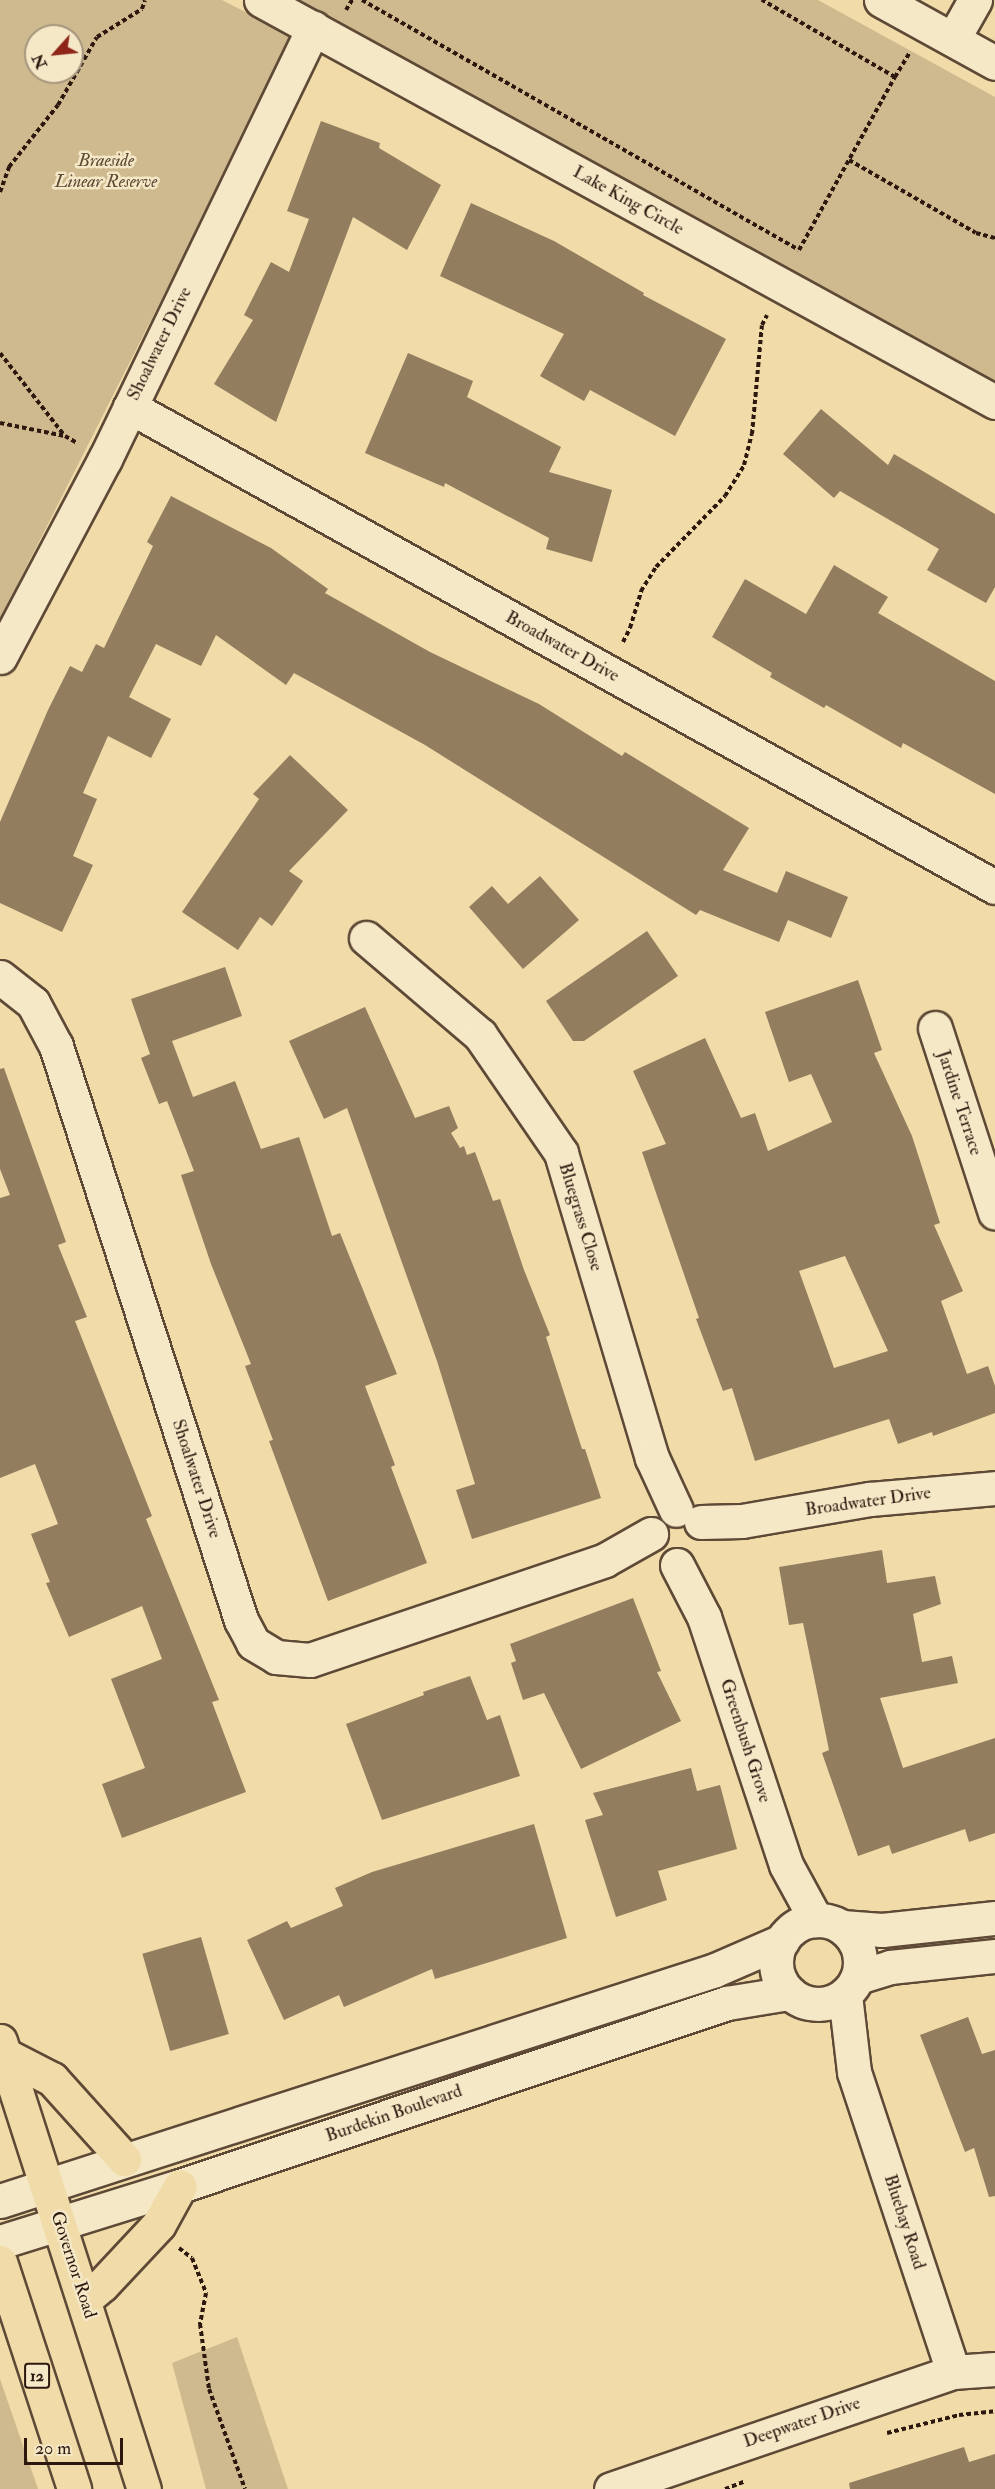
<!DOCTYPE html>
<html>
<head>
<meta charset="utf-8">
<style>
	body { margin:0 }
	#map { position:relative; width:995px; height:2489px; overflow:hidden; background:#f0dba9; font-family:"IM FELL Double Pica",serif }
	div>[style] { position:absolute }
	[style*='--x'] { left:calc(var(--x)*1px); top:calc(var(--y)*1px); width:calc(var(--w)*1px); rotate:calc(var(--a)*1deg) }
	.green>* { inset:0; background:#cfba8f }
	.building>* { inset:0; background:#927d5f; transform-origin:0 0 }
	.path>* { height:4px; margin-top:-2px; transform-origin:0; background:repeating-linear-gradient(90deg,#2d180f 0 4.5px,transparent 0 7.5px) }
	.roads { filter:drop-shadow(2px 0 #5e4936) drop-shadow(-2px 0 #5e4936) drop-shadow(0 2px #5e4936) drop-shadow(0 -2px #5e4936) }
	.minor>* { height:33px; margin:-16.5px; padding:0 16.5px; transform-origin:16.5px; border-radius:16.5px; background:#f5e8c7 }
	.minor>.ring { margin:-16.5px; padding:0; box-sizing:content-box; background:none; border:33px solid #f5e8c7; border-radius:50% }
	.major>* { height:33px; margin:-16.5px; padding:0 16.5px; transform-origin:16.5px; border-radius:16.5px; background:#f0dba9 }
	span { translate:-50% -50%; white-space:nowrap; text-align:center; line-height:1.15; -webkit-text-stroke:5px #f5e8c7; paint-order:stroke }
	.shield-label span { padding:2px 4px; background:#f5e8c7; border:2px solid; border-radius:4px; -webkit-text-stroke-width:0 }
	.shield-label { font-size:16px; color:#2d180f; font-weight:700 }
	.park-label { font-size:18px; color:#5e4935; font-style:italic }
	.street-label { font-size:18px; color:#2d180f }
	.north { position:absolute; left:24px; top:24px; width:60px; height:60px; box-sizing:border-box; background:#f5e8c7; border:2px solid #a5957d; border-radius:50%; rotate:243deg; font-size:16px; font-weight:700; line-height:24px; text-align:center; color:#2d180f }
	.north::after { content:''; display:block; margin:auto; width:21px; height:27px; background:#8f2418; clip-path:polygon(50% 0,100% 100%,50% 72%,0 100%) }
	.scale { position:absolute; left:24px; top:2438px; width:99px; height:27px; box-sizing:border-box; border:3px solid #2d180f; border-top:0; padding-left:8px; font-size:18px; line-height:21px; white-space:nowrap; color:#2d180f; -webkit-text-stroke:4px #f5e8c7; paint-order:stroke }
</style>
</head>
<body>
<div id="map">
	<div class="green">
		<i style="clip-path:polygon(evenodd,0 0,222px 0,294px 37px,0 619px,0 0,36px 36px,72px 36px,72px 72px,36px 72px,36px 36px)"></i>
		<i style="clip-path:polygon(281px 0,818px 0,995px 97px,995px 391px)"></i>
		<i style="clip-path:polygon(237px 2337px,288px 2489px,206px 2489px,172px 2363px)"></i>
		<i style="clip-path:polygon(0 2379px,38px 2489px,0 2489px)"></i>
	</div>
	<div class="building">
		<i style="clip-path:polygon(321px 121px,380px 143px,379px 148px,441px 185px,407px 250px,353px 217px,276px 422px,214px 384px,253px 320px,244px 315px,271px 262px,289px 272px,309px 219px,287px 211px)"></i>
		<i style="clip-path:polygon(471px 203px,554px 241px,644px 293px,643px 295px,726px 339px,675px 436px,590px 390px,584px 401px,540px 376px,564px 334px,440px 276px)"></i>
		<i style="clip-path:polygon(408px 353px,473px 381px,467px 397px,561px 447px,549px 472px,612px 490px,592px 562px,546px 549px,549px 538px,445px 483px,444px 487px,365px 453px)"></i>
		<i style="clip-path:polygon(821px 409px,888px 465px,894px 454px,995px 514px,995px 587px,986px 603px,927px 570px,939px 549px,840px 491px,834px 498px,783px 454px)"></i>
		<i style="clip-path:polygon(171px 496px,271px 548px,328px 589px,325px 593px,430px 652px,539px 704px,622px 756px,625px 752px,749px 828px,723px 870px,777px 893px,786px 871px,848px 897px,831px 938px,788px 920px,779px 942px,700px 910px,696px 915px,425px 745px,294px 673px,286px 685px,216px 635px,201px 666px,156px 644px,129px 697px,171px 719px,151px 758px,108px 736px,83px 793px,97px 799px,73px 856px,93px 865px,62px 932px,0 903px,0 822px,48px 710px,70px 666px,82px 672px,96px 644px,104px 648px,153px 546px,147px 542px)"></i>
		<i style="clip-path:polygon(834px 565px,888px 597px,878px 613px,995px 681px,995px 794px,903px 743px,901px 748px,826px 705px,824px 708px,770px 677px,772px 673px,712px 637px,745px 579px,806px 614px)"></i>
		<i style="clip-path:polygon(290px 755px,348px 810px,289px 871px,303px 881px,272px 926px,260px 917px,238px 950px,182px 912px,259px 799px,253px 794px)"></i>
		<i style="clip-path:polygon(540px 876px,579px 920px,523px 969px,469px 907px,492px 886px,508px 904px)"></i>
		<i style="clip-path:polygon(647px 931px,678px 976px,584px 1041px,573px 1041px,546px 1001px)"></i>
		<i style="clip-path:polygon(225px 967px,242px 1016px,172px 1041px,193px 1097px,235px 1081px,261px 1149px,299px 1137px,332px 1236px,340px 1233px,397px 1374px,365px 1386px,395px 1465px,391px 1467px,427px 1563px,328px 1601px,269px 1441px,273px 1440px,245px 1366px,251px 1364px,211px 1264px,181px 1175px,194px 1171px,167px 1101px,159px 1104px,141px 1058px,150px 1054px,131px 999px)"></i>
		<i style="clip-path:polygon(evenodd,858px 980px,882px 1050px,874px 1053px,912px 1136px,940px 1223px,934px 1225px,963px 1291px,941px 1301px,967px 1374px,988px 1366px,995px 1386px,995px 1413px,933px 1436px,932px 1432px,898px 1444px,889px 1419px,755px 1461px,732px 1388px,723px 1391px,696px 1319px,699px 1318px,642px 1152px,666px 1144px,633px 1071px,705px 1038px,741px 1118px,755px 1113px,768px 1151px,832px 1122px,811px 1074px,789px 1082px,765px 1012px,858px 980px,845px 1256px,888px 1351px,834px 1368px,799px 1271px,845px 1256px)"></i>
		<i style="clip-path:polygon(365px 1007px,415px 1118px,449px 1106px,458px 1128px,451px 1133px,460px 1148px,464px 1146px,467px 1155px,475px 1152px,493px 1201px,500px 1199px,524px 1270px,550px 1335px,546px 1337px,582px 1449px,585px 1449px,601px 1498px,472px 1539px,456px 1490px,475px 1484px,437px 1361px,347px 1108px,324px 1119px,289px 1041px)"></i>
		<i style="clip-path:polygon(4px 1068px,66px 1242px,58px 1245px,87px 1317px,75px 1321px,152px 1516px,146px 1519px,219px 1700px,212px 1702px,246px 1792px,122px 1838px,102px 1784px,145px 1768px,111px 1679px,162px 1659px,142px 1606px,69px 1637px,46px 1583px,50px 1582px,31px 1534px,58px 1524px,35px 1464px,0 1478px,0 1198px,10px 1195px,0 1169px,0 1069px)"></i>
		<i style="clip-path:polygon(882px 1550px,887px 1583px,935px 1576px,941px 1604px,913px 1614px,922px 1662px,952px 1656px,958px 1683px,880px 1698px,903px 1768px,995px 1738px,995px 1833px,969px 1842px,965px 1829px,892px 1854px,889px 1845px,858px 1856px,822px 1753px,829px 1750px,803px 1623px,789px 1625px,779px 1567px)"></i>
		<i style="clip-path:polygon(633px 1598px,661px 1671px,657px 1672px,681px 1721px,581px 1769px,544px 1693px,523px 1700px,511px 1663px,516px 1661px,510px 1644px)"></i>
		<i style="clip-path:polygon(470px 1676px,487px 1720px,500px 1715px,520px 1776px,382px 1820px,346px 1724px,424px 1695px,423px 1692px)"></i>
		<i style="clip-path:polygon(691px 1768px,697px 1791px,720px 1785px,737px 1849px,658px 1871px,667px 1900px,616px 1917px,585px 1820px,603px 1815px,593px 1793px)"></i>
		<i style="clip-path:polygon(534px 1824px,567px 1938px,435px 1979px,432px 1969px,344px 2007px,339px 1995px,284px 2020px,247px 1940px,287px 1921px,291px 1928px,343px 1906px,335px 1888px,372px 1872px)"></i>
		<i style="left:201px;top:1937px;width:101px;height:61px;rotate:74deg"></i>
		<i style="clip-path:polygon(968px 2017px,982px 2054px,995px 2050px,995px 2196px,989px 2197px,974px 2148px,965px 2152px,920px 2035px)"></i>
		<i style="clip-path:polygon(964px 2447px,969px 2462px,995px 2454px,995px 2489px,850px 2489px,849px 2483px)"></i>
	</div>
	<div class="path">
		<i style="--x:362;--y:0;--w:503;--a:29.77"></i>
		<i style="--x:799;--y:250;--w:198;--a:-61"></i>
		<i style="--x:895;--y:77;--w:154;--a:-149.9"></i>
		<i style="--x:346;--y:10;--w:12;--a:-59"></i>
		<i style="--x:895;--y:77;--w:29;--a:-59"></i>
		<i style="--x:849;--y:160;--w:146;--a:29.9"></i>
		<i style="--x:976;--y:233;--w:20;--a:15"></i>
		<i style="--x:0;--y:192;--w:27;--a:-70"></i>
		<i style="--x:9;--y:167;--w:79;--a:-51.7"></i>
		<i style="--x:58;--y:105;--w:78;--a:-60.2"></i>
		<i style="--x:97;--y:37;--w:53;--a:-31.9"></i>
		<i style="--x:142;--y:9;--w:9;--a:-72"></i>
		<i style="--x:0;--y:353;--w:104;--a:52"></i>
		<i style="--x:0;--y:423;--w:66;--a:11.3"></i>
		<i style="--x:65;--y:436;--w:14;--a:30"></i>
		<i style="--x:623;--y:642;--w:16;--a:-63"></i>
		<i style="--x:630;--y:628;--w:39;--a:-73"></i>
		<i style="--x:641;--y:591;--w:28;--a:-58"></i>
		<i style="--x:656;--y:567;--w:99;--a:-45.8"></i>
		<i style="--x:725;--y:496;--w:36;--a:-58"></i>
		<i style="--x:744;--y:465;--w:32;--a:-76"></i>
		<i style="--x:752;--y:434;--w:109;--a:-84.8"></i>
		<i style="--x:762;--y:325;--w:11;--a:-63"></i>
		<i style="--x:179;--y:2248;--w:16;--a:38"></i>
		<i style="--x:192;--y:2258;--w:38;--a:68"></i>
		<i style="--x:206;--y:2293;--w:32;--a:101"></i>
		<i style="--x:200;--y:2324;--w:66;--a:82.1"></i>
		<i style="--x:209;--y:2389;--w:106;--a:70.2"></i>
		<i style="--x:887;--y:2433;--w:74;--a:-14"></i>
		<i style="--x:959;--y:2415;--w:36;--a:-6"></i>
		<i style="--x:725;--y:2489;--w:22;--a:-21"></i>
	</div>
	<div class="roads">
		<div class="minor">
			<i style="--x:261;--y:0;--w:837;--a:28.71"></i>
			<i style="--x:881;--y:0;--w:130;--a:28.9"></i>
			<i style="--x:953;--y:39;--w:45;--a:-60.6"></i>
			<i style="--x:130;--y:407;--w:989;--a:29.03"></i>
			<i style="--x:0;--y:657;--w:224;--a:-62.1"></i>
			<i style="--x:105;--y:459;--w:479;--a:-64.2"></i>
			<i style="--x:366;--y:938;--w:150;--a:40.4"></i>
			<i style="--x:480;--y:1035;--w:143;--a:55.5"></i>
			<i style="--x:561;--y:1153;--w:318;--a:73.4"></i>
			<i style="--x:652;--y:1458;--w:57;--a:65.2"></i>
			<i style="--x:0;--y:977;--w:42;--a:38.2"></i>
			<i style="--x:33;--y:1003;--w:49;--a:61.9"></i>
			<i style="--x:56;--y:1046;--w:603;--a:72.14"></i>
			<i style="--x:241;--y:1620;--w:26;--a:62"></i>
			<i style="--x:253;--y:1643;--w:27;--a:31"></i>
			<i style="--x:276;--y:1657;--w:34;--a:5"></i>
			<i style="--x:310;--y:1660;--w:311;--a:-18.7"></i>
			<i style="--x:605;--y:1560;--w:53;--a:-29.5"></i>
			<i style="--x:935;--y:1028;--w:194;--a:72"></i>
			<i style="--x:701;--y:1522;--w:41;--a:-1.4"></i>
			<i style="--x:742;--y:1521;--w:130;--a:-9.8"></i>
			<i style="--x:870;--y:1499;--w:125;--a:-5"></i>
			<i style="--x:677;--y:1565;--w:59;--a:62.6"></i>
			<i style="--x:704;--y:1617;--w:261;--a:71.7"></i>
			<i style="--x:786;--y:1865;--w:63;--a:61.4"></i>
			<i class="ring" style="left:776px;top:1920px;width:51px;height:51px"></i>
			<i style="--x:842;--y:1927;--w:40;--a:4.3"></i>
			<i style="--x:882;--y:1930;--w:114;--a:-6.1"></i>
			<i style="--x:858;--y:1977;--w:34;--a:-17"></i>
			<i style="--x:890;--y:1967;--w:106;--a:-6"></i>
			<i style="--x:845;--y:1995;--w:78;--a:83.3"></i>
			<i style="--x:854;--y:2072;--w:316;--a:71.7"></i>
			<i style="--x:0;--y:2201;--w:751;--a:-17.9"></i>
			<i style="--x:715;--y:1970;--w:73;--a:-23.4"></i>
			<i style="--x:0;--y:2242;--w:189;--a:-17.3"></i>
			<i style="--x:180;--y:2186;--w:577;--a:-18.5"></i>
			<i style="--x:727;--y:2003;--w:63;--a:-9.2"></i>
			<i style="--x:611;--y:2489;--w:361;--a:-18.9"></i>
			<i style="--x:953;--y:2372;--w:42;--a:-4.1"></i>
		</div>
		<div class="major">
			<i style="--x:0;--y:2041;--w:471;--a:72.2"></i>
			<i style="--x:5;--y:2055;--w:53;--a:27.1"></i>
			<i style="--x:52;--y:2079;--w:108;--a:48"></i>
			<i style="--x:0;--y:2262;--w:239;--a:71.9"></i>
			<i style="--x:84;--y:2300;--w:23;--a:-40"></i>
			<i style="--x:102;--y:2285;--w:83;--a:-46.9"></i>
			<i style="--x:159;--y:2224;--w:43;--a:-61.1"></i>
		</div>
	</div>
	<div class="shield-label">
		<span style="left:37px;top:2376px">12</span>
	</div>
	<div class="park-label">
		<span style="left:106px;top:172px">Braeside<br>Linear Reserve</span>
	</div>
	<div class="street-label">
		<span style="left:628px;top:201px;rotate:29deg">Lake King Circle</span>
		<span style="left:160px;top:344px;rotate:-64deg">Shoalwater Drive</span>
		<span style="left:562px;top:647px;rotate:29deg">Broadwater Drive</span>
		<span style="left:959px;top:1103px;rotate:72deg">Jardine Terrace</span>
		<span style="left:580px;top:1217px;rotate:73deg">Bluegrass Close</span>
		<span style="left:196px;top:1479px;rotate:72deg">Shoalwater Drive</span>
		<span style="left:868px;top:1502px;rotate:-8deg">Broadwater Drive</span>
		<span style="left:745px;top:1741px;rotate:72deg">Greenbush Grove</span>
		<span style="left:394px;top:2114px;rotate:-19deg">Burdekin Boulevard</span>
		<span style="left:904px;top:2222px;rotate:72deg">Bluebay Road</span>
		<span style="left:73px;top:2265px;rotate:72deg">Governor Road</span>
		<span style="left:802px;top:2423px;rotate:-19deg">Deepwater Drive</span>
	</div>
	<div class="north">N</div>
	<div class="scale">20 m</div>
</div>
</body>
</html>
